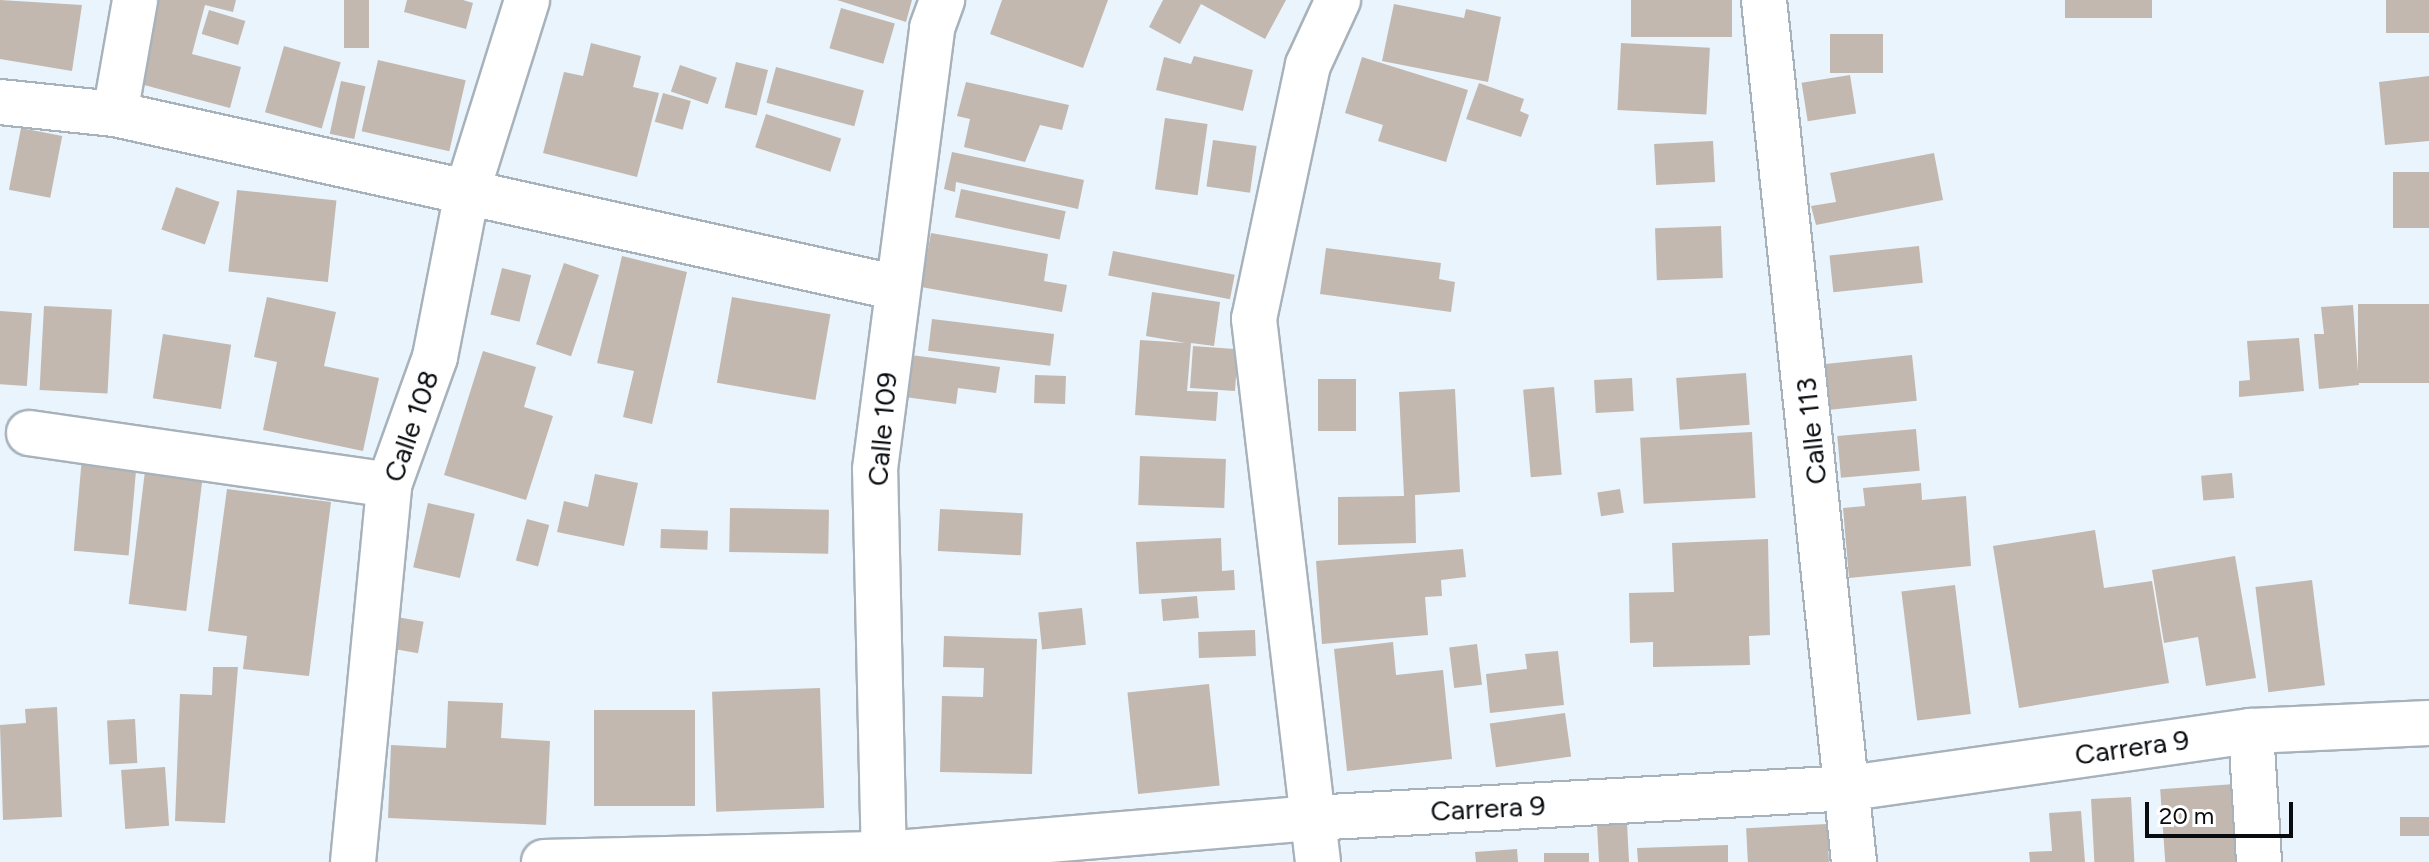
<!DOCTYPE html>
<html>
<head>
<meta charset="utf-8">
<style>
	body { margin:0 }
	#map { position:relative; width:2429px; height:862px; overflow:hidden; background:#eaf4fd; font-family:Figtree,sans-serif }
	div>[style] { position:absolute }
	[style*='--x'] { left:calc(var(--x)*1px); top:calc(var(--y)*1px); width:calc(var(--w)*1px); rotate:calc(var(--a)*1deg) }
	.building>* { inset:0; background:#c2b8af; transform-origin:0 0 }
	.roads { filter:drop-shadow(2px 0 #a8b2bb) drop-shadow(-2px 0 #a8b2bb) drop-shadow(0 2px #a8b2bb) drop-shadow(0 -2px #a8b2bb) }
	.street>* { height:44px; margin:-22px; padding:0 22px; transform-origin:22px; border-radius:22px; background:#fff }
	span { translate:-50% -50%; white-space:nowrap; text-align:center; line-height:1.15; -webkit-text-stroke:6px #fff; paint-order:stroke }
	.street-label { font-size:28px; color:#090c0f }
	.scale { position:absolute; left:2145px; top:802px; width:148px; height:36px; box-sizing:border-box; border:4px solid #090c0f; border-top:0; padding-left:10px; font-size:24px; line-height:28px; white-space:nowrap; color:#090c0f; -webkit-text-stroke:6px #fff; paint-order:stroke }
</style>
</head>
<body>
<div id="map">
	<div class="building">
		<i style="clip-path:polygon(0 0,82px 5px,72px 71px,0 59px)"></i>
		<i style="clip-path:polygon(143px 0,236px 0,233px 12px,205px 5px,192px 54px,241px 67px,230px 108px,133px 82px)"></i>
		<i style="left:344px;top:0;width:25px;height:48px"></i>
		<i style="clip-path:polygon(407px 0,463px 0,473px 3px,466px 29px,404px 12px)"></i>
		<i style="clip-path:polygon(837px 0,912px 0,906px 22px)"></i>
		<i style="clip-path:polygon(1002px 0,1108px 0,1083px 68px,990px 34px)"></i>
		<i style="clip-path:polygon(1163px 0,1286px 0,1265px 39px,1201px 4px,1180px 44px,1149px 27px)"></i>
		<i style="left:1631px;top:0;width:101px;height:37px"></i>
		<i style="left:2065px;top:0;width:87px;height:18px"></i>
		<i style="left:2386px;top:0;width:43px;height:33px"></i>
		<i style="clip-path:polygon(1394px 4px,1464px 18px,1466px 9px,1501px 17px,1488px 82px,1382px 61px)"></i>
		<i style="left:841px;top:8px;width:56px;height:42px;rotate:16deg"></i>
		<i style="left:209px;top:10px;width:38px;height:25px;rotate:17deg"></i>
		<i style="left:1883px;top:34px;width:39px;height:53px;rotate:90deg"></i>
		<i style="clip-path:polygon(591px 43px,641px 56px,633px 87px,659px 93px,637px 177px,543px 153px,564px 72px,583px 76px)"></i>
		<i style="left:1621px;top:43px;width:89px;height:67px;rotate:3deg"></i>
		<i style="left:284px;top:46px;width:59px;height:69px;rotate:16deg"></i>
		<i style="clip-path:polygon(1194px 56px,1253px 70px,1243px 111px,1156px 90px,1164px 57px,1191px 64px)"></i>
		<i style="clip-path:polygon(1362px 57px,1468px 90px,1446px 162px,1378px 141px,1383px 125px,1345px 113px)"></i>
		<i style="left:378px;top:60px;width:90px;height:73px;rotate:13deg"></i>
		<i style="left:736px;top:62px;width:33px;height:47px;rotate:14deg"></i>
		<i style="left:680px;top:65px;width:39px;height:28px;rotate:19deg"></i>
		<i style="left:776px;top:67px;width:91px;height:37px;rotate:15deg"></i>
		<i style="left:1850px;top:75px;width:39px;height:49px;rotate:81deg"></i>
		<i style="clip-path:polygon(2429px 76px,2429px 141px,2385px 145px,2379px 82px)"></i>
		<i style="left:341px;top:81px;width:25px;height:54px;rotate:12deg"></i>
		<i style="clip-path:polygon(966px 82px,1069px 105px,1062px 130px,1040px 125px,1025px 162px,964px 147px,970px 119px,957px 116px)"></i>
		<i style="clip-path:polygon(1479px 83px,1524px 99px,1520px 111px,1529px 115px,1521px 137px,1466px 119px)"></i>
		<i style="left:663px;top:93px;width:29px;height:30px;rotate:16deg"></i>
		<i style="left:766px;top:114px;width:79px;height:35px;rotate:18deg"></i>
		<i style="left:1165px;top:118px;width:43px;height:72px;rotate:8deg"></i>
		<i style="left:21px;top:128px;width:42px;height:63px;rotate:11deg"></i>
		<i style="left:1213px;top:140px;width:44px;height:47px;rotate:8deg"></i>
		<i style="left:1713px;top:141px;width:41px;height:59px;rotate:87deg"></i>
		<i style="clip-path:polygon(952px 152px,1084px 180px,1078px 209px,956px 182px,955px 192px,944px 189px)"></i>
		<i style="clip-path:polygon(1934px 153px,1943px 200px,1816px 225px,1811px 206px,1836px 202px,1830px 173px)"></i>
		<i style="left:2429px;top:172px;width:56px;height:36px;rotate:90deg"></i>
		<i style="left:176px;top:187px;width:46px;height:45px;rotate:19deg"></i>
		<i style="left:961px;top:189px;width:107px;height:29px;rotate:12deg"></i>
		<i style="left:237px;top:190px;width:100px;height:82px;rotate:6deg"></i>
		<i style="left:1721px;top:226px;width:52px;height:66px;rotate:88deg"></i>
		<i style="clip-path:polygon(931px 233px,1048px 254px,1044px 281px,1067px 285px,1062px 312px,921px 287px)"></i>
		<i style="left:1919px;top:246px;width:37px;height:90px;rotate:84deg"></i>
		<i style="clip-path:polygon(1326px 248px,1441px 263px,1439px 279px,1455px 282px,1451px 312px,1320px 294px)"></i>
		<i style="left:1113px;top:251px;width:124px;height:25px;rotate:11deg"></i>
		<i style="clip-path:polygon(622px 256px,687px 272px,652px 424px,623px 417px,634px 371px,597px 363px)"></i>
		<i style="left:564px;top:263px;width:37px;height:86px;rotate:19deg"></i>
		<i style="left:502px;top:268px;width:30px;height:48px;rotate:14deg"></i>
		<i style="clip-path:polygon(1152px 292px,1220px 302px,1214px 346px,1191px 343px,1187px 391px,1218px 392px,1216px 421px,1135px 415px,1140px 340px,1186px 343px,1146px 336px)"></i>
		<i style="clip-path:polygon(267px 297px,336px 312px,324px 366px,379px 378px,363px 451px,263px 430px,277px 362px,254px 357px)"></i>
		<i style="left:732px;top:297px;width:100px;height:87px;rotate:10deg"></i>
		<i style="left:2429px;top:304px;width:79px;height:71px;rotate:90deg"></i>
		<i style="clip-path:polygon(2353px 305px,2359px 385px,2319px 389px,2314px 334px,2324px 334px,2321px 307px)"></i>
		<i style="left:44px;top:306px;width:68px;height:84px;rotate:3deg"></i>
		<i style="left:0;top:311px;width:32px;height:73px;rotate:4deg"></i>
		<i style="left:932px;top:319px;width:123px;height:32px;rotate:7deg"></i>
		<i style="left:163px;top:334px;width:69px;height:65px;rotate:9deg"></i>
		<i style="clip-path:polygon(2299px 338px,2304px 391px,2239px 397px,2239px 381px,2250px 380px,2247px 341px)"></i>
		<i style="left:1193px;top:346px;width:45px;height:42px;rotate:4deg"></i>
		<i style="clip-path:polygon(483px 351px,536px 367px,524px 407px,553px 416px,526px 500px,444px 475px)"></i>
		<i style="clip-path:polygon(911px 355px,1000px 367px,996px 393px,958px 388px,956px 404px,905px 397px)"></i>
		<i style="left:1912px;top:355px;width:46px;height:87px;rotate:84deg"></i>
		<i style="left:1746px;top:373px;width:52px;height:70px;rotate:86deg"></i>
		<i style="left:1035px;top:375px;width:31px;height:28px;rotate:2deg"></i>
		<i style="left:1632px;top:378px;width:33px;height:38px;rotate:87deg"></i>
		<i style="left:1356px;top:379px;width:52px;height:38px;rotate:90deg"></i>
		<i style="left:1554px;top:387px;width:88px;height:31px;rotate:85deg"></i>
		<i style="clip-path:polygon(1455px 389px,1460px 492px,1415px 495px,1416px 543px,1338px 545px,1338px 497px,1404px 496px,1399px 392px)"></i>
		<i style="left:1916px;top:429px;width:42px;height:79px;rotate:85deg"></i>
		<i style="left:1752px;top:432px;width:66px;height:112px;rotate:87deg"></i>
		<i style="left:1140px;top:456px;width:86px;height:49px;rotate:2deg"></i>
		<i style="left:82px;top:457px;width:55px;height:94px;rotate:5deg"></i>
		<i style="left:145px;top:471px;width:58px;height:134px;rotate:7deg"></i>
		<i style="left:2232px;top:473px;width:25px;height:31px;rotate:85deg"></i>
		<i style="clip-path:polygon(595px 474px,638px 483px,624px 546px,557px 532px,564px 501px,588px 507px)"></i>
		<i style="clip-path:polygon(1921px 483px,1922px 500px,1966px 496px,1971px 566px,1849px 578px,1843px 508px,1865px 506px,1863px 488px)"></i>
		<i style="clip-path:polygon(227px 489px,331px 502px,309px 676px,243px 669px,247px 636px,208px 631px)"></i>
		<i style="left:1620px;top:489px;width:24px;height:23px;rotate:81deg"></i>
		<i style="left:428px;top:503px;width:48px;height:66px;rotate:13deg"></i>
		<i style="left:730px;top:508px;width:99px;height:44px;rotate:1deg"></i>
		<i style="left:940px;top:509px;width:83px;height:42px;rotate:3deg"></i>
		<i style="left:527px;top:519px;width:23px;height:43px;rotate:15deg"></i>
		<i style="left:661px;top:529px;width:47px;height:19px;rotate:2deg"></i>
		<i style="clip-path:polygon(2095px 530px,2104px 588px,2152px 581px,2169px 683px,2019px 708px,1993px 546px)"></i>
		<i style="clip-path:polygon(1221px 538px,1222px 571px,1234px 570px,1235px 590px,1139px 594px,1136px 542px)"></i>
		<i style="clip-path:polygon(1768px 539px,1770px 635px,1749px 636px,1750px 665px,1653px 667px,1653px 642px,1630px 643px,1629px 593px,1674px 592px,1672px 543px)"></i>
		<i style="clip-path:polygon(1463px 549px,1466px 577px,1441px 580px,1442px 596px,1425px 597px,1428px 635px,1322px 644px,1316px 561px)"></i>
		<i style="clip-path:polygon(2235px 556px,2256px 678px,2206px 686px,2198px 637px,2164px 643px,2152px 570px)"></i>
		<i style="left:2312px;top:580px;width:106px;height:57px;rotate:83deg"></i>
		<i style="left:1955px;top:585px;width:130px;height:54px;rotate:83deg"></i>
		<i style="left:1197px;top:596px;width:22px;height:36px;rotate:85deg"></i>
		<i style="left:1082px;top:608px;width:37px;height:44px;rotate:84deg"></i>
		<i style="left:397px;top:617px;width:27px;height:32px;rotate:10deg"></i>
		<i style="left:1255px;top:630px;width:26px;height:57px;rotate:88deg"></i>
		<i style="clip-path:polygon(944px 636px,1037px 639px,1032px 774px,940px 772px,942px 696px,983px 697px,984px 668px,943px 667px)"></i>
		<i style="clip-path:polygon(1393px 642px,1396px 675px,1443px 670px,1452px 759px,1347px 771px,1334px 649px)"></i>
		<i style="left:1477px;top:644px;width:41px;height:28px;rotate:83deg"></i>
		<i style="clip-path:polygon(1558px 651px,1564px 705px,1490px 713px,1486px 674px,1527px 669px,1525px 654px)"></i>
		<i style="clip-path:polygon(213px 667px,238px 667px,225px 823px,175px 821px,180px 694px,212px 695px)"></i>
		<i style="left:1209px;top:684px;width:102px;height:82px;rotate:84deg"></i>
		<i style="left:820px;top:688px;width:120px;height:108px;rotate:88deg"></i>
		<i style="clip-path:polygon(448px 701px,503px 703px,501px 738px,550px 741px,546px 825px,388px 818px,391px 745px,446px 748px)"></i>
		<i style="clip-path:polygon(57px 707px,62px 817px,3px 820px,0 725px,26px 723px,25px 709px)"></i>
		<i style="left:594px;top:710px;width:101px;height:96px"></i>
		<i style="left:1565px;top:713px;width:44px;height:76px;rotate:82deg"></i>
		<i style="left:135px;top:719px;width:44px;height:28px;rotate:87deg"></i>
		<i style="left:165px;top:767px;width:59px;height:44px;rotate:86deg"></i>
		<i style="left:2235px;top:784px;width:78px;height:75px;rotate:86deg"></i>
		<i style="left:2131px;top:797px;width:65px;height:40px;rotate:87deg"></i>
		<i style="clip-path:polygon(2081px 811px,2085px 862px,2030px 862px,2029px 852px,2052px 851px,2049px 813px)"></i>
		<i style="left:2429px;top:817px;width:19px;height:29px;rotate:90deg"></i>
		<i style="left:1627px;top:823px;width:39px;height:30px;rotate:87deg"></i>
		<i style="left:1827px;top:824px;width:38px;height:81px;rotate:87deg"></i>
		<i style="clip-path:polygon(1728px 845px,1728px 862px,1638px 862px,1637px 848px)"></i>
		<i style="clip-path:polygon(1517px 849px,1518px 862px,1476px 862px,1475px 852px)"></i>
		<i style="left:1589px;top:853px;width:9px;height:45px;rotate:90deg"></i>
	</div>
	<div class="roads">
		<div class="street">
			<i style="--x:1764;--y:0;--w:867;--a:84.04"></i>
			<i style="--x:0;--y:102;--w:116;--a:6"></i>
			<i style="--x:115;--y:114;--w:802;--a:12.53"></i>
			<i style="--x:115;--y:114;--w:116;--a:-80"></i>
			<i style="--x:29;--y:433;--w:364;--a:8.2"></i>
			<i style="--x:2251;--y:731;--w:131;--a:86.5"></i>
			<i style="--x:353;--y:862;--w:379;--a:-84.5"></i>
			<i style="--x:389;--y:485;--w:136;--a:-70.2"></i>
			<i style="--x:435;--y:357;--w:168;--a:-79"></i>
			<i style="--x:467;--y:192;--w:201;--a:-72.6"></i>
			<i style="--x:544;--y:862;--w:339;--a:-1.4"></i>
			<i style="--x:883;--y:854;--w:431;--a:-4.8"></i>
			<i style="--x:1312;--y:818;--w:539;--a:-3.19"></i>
			<i style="--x:1850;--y:788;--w:405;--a:-8.1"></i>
			<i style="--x:2251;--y:731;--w:178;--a:-2.6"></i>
			<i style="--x:884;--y:862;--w:393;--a:-91.3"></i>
			<i style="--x:875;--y:469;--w:445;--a:-82.6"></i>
			<i style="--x:932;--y:28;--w:30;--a:-70"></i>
			<i style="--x:1318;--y:862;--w:547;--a:-96.72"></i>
			<i style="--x:1254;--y:319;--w:260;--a:-78"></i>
			<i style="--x:1308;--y:65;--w:72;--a:-65.2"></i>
		</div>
	</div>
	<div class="street-label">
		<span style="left:411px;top:426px;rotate:-71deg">Calle 108</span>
		<span style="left:882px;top:429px;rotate:-85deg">Calle 109</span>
		<span style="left:1811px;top:431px;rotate:-96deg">Calle 113</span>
		<span style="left:2132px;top:747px;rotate:-8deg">Carrera 9</span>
		<span style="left:1488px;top:808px;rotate:-3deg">Carrera 9</span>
	</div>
	<div class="scale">20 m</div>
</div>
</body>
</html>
